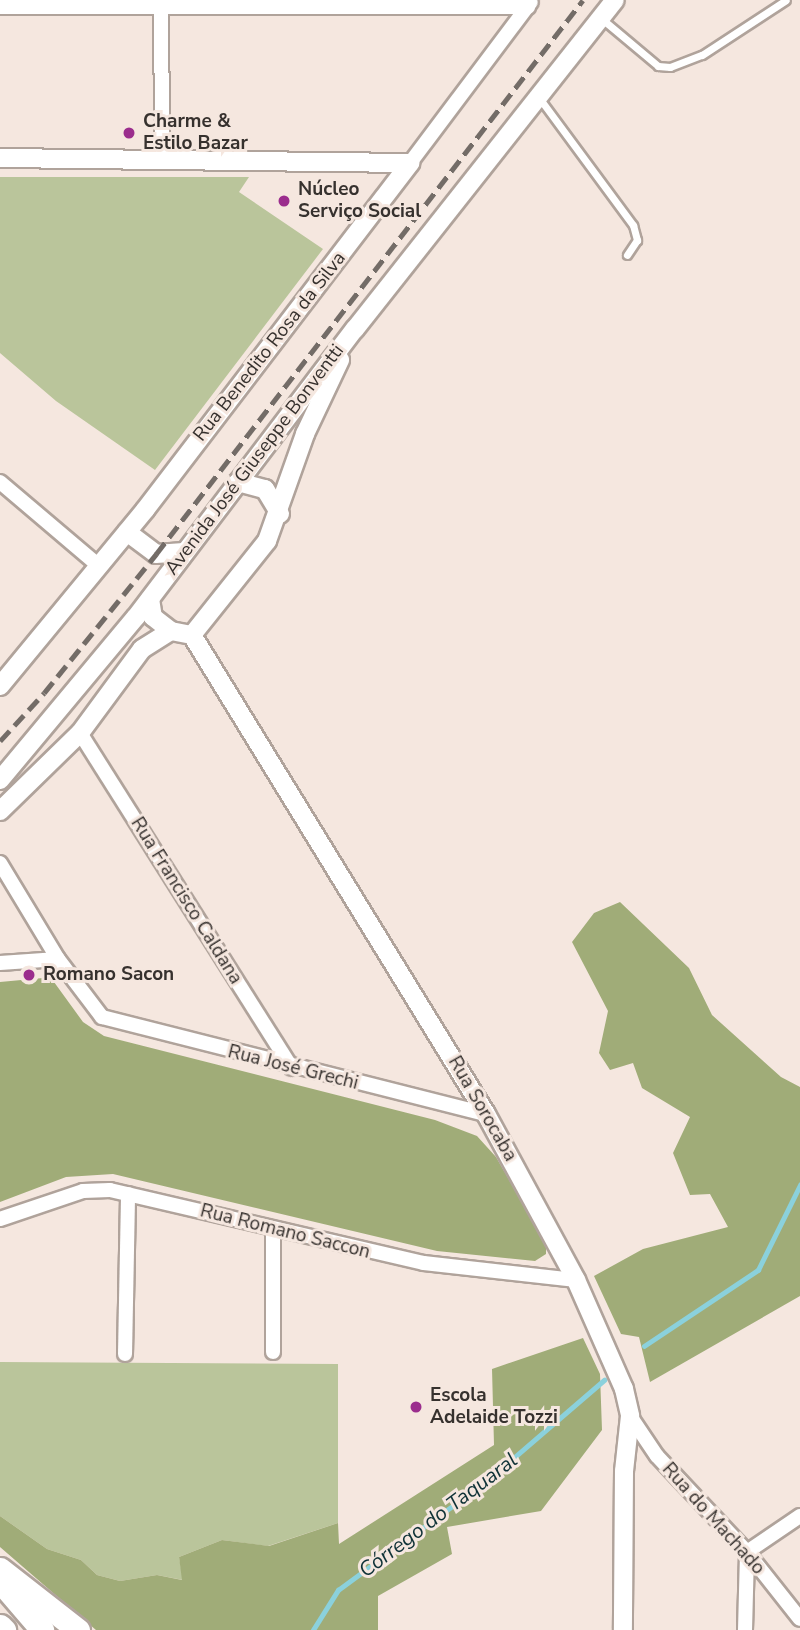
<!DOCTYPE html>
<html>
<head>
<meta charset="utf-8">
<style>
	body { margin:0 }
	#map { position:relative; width:800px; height:1630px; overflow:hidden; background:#f5e7df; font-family:"Nunito Sans",sans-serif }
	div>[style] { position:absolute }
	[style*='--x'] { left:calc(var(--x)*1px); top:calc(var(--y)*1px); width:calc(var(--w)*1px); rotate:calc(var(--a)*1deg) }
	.green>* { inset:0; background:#bac59b }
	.forest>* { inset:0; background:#a0ac78 }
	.stream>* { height:4.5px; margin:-2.25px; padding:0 2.25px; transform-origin:2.25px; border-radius:2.25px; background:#8bd1dc }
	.roads { filter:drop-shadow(2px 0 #b0a39b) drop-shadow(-2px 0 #b0a39b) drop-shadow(0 2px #b0a39b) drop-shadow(0 -2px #b0a39b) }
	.service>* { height:7px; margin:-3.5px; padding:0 3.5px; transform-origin:3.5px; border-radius:3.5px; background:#fff }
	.minor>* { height:14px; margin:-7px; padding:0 7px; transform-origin:7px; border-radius:7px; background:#fff }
	.tertiary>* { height:18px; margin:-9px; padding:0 9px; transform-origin:9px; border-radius:9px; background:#fff }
	.trunk>* { height:23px; margin:-11.5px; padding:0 11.5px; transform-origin:11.5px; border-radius:11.5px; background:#fff }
	.rail>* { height:4.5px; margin-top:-2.25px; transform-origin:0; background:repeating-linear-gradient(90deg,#736c67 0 14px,transparent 0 21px) }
	.dots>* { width:19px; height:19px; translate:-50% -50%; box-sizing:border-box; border:4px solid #f5e7df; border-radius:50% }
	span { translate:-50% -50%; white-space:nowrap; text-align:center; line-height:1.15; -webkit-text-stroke:6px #f5e7df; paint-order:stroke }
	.poi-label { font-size:19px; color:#36312e; font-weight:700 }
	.left { translate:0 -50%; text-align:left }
	.street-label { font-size:19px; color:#36312e }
	.water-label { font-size:21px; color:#0f3237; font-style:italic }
</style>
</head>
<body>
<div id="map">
	<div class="green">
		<i style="clip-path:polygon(0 177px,249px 177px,239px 192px,323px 249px,155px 470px,56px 401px,0 353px)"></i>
		<i style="clip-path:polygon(0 1362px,338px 1364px,338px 1523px,268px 1546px,222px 1540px,179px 1557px,183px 1580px,157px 1575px,120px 1581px,97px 1575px,81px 1560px,47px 1549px,0 1516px)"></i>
	</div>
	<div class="forest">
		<i style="clip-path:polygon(620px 902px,689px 968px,712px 1015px,781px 1077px,800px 1087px,800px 1296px,650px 1382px,639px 1337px,621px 1334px,594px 1276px,643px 1249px,728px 1227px,710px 1194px,690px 1195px,673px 1153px,690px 1117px,642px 1088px,633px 1063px,610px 1070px,599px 1053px,608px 1011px,572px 942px,594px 913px)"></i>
		<i style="clip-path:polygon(43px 978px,54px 982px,83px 1022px,104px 1036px,435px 1120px,477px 1136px,496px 1157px,546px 1244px,546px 1254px,535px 1261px,437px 1251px,113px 1174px,66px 1177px,0 1202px,0 982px)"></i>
		<i style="clip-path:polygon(583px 1338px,600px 1374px,602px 1430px,541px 1511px,447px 1527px,452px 1554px,378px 1596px,378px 1630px,96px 1630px,0 1547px,0 1516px,47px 1549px,81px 1560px,97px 1575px,120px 1581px,157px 1575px,182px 1580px,179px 1557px,222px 1540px,269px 1546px,338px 1523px,339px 1544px,494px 1445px,492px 1369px)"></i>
	</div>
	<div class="stream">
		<i style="--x:644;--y:1346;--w:137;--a:-33.7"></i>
		<i style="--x:758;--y:1270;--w:95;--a:-63.7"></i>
		<i style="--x:313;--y:1630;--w:47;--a:-58"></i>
		<i style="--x:338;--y:1590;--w:187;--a:-36.3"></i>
		<i style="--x:489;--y:1479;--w:152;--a:-40.7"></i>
	</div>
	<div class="roads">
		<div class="service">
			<i style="--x:602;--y:19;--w:73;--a:40"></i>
			<i style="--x:658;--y:66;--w:12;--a:5"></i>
			<i style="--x:670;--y:67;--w:34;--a:-21"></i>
			<i style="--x:702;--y:55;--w:100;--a:-33.2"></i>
			<i style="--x:540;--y:99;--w:157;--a:53.6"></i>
			<i style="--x:633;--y:225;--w:16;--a:75"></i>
			<i style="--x:637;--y:240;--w:18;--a:124"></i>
		</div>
		<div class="minor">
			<i style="--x:161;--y:0;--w:160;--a:89.6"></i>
			<i style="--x:0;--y:7;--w:528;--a:0"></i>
			<i style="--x:410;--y:163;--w:201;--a:-53.1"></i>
			<i style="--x:0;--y:482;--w:130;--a:40.3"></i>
			<i style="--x:80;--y:733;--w:396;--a:57.7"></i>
			<i style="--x:0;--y:863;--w:112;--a:58.9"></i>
			<i style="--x:58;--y:959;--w:73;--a:52.8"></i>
			<i style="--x:102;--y:1017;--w:396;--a:14.2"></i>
			<i style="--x:0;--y:963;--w:58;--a:-3.9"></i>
			<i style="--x:0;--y:1219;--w:88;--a:-18.6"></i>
			<i style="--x:83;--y:1191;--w:27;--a:-2"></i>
			<i style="--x:110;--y:1190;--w:322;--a:13.1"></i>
			<i style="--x:424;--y:1263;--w:153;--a:6.4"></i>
			<i style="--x:273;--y:1352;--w:123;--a:-90"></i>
			<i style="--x:125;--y:1354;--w:160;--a:-88.9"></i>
			<i style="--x:630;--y:1416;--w:48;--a:56"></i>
			<i style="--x:657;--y:1456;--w:132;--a:46.8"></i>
			<i style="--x:747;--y:1552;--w:85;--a:51.7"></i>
			<i style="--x:745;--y:1630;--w:78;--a:-88.5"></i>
			<i style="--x:747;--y:1552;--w:64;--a:-34.2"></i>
		</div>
		<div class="tertiary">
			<i style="--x:0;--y:158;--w:410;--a:0.7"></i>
			<i style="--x:238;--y:482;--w:28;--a:15"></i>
			<i style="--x:265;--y:489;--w:29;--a:59"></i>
			<i style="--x:127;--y:532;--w:36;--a:37"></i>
			<i style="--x:156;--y:554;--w:28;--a:-4"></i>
			<i style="--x:150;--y:599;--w:18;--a:81"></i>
			<i style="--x:153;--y:617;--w:23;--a:38"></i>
			<i style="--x:192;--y:635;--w:562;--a:58.46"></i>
			<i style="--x:486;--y:1114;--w:189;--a:61.5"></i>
			<i style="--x:576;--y:1280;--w:119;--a:66.2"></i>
			<i style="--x:624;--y:1389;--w:28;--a:77"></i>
			<i style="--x:630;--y:1416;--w:55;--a:96.2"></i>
			<i style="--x:624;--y:1471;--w:159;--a:90.4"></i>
			<i style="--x:0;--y:686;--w:228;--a:-50.5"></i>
			<i style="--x:145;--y:510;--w:437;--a:-52.6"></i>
			<i style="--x:0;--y:780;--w:212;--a:-50.2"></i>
			<i style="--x:136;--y:617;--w:362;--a:-52.8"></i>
			<i style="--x:355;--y:329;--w:419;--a:-51.7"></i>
			<i style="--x:0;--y:811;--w:112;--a:-44.3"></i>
			<i style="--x:80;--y:733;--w:104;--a:-53.6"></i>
			<i style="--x:142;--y:649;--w:34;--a:-32"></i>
			<i style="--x:171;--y:631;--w:21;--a:11"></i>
			<i style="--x:192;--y:635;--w:120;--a:-51.4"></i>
			<i style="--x:267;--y:541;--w:114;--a:-70.4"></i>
			<i style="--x:305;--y:434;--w:82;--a:-64.7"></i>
		</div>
		<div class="trunk">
			<i style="--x:0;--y:1569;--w:99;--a:38"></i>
			<i style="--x:0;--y:1581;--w:65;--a:49.4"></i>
			<i style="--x:0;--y:1626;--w:6;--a:45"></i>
		</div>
	</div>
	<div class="rail">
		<i style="--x:0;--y:741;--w:65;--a:-47.5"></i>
		<i style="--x:44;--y:693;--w:179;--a:-51.1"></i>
		<i style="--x:156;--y:554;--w:699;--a:-52.38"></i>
	</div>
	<div class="dots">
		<i style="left:129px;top:133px;background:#9b2d8d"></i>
		<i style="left:284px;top:201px;background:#9b2d8d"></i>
		<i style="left:29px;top:975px;background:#9b2d8d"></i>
		<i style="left:416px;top:1407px;background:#9b2d8d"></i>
	</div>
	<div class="poi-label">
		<span class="left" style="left:143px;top:133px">Charme &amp;<br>Estilo Bazar</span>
		<span class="left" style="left:298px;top:201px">Núcleo<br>Serviço Social</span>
		<span class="left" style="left:43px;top:975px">Romano Sacon</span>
		<span class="left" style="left:430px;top:1407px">Escola<br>Adelaide Tozzi</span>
	</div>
	<div class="street-label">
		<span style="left:270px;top:347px;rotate:-52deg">Rua Benedito Rosa da Silva</span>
		<span style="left:255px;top:460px;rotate:-53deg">Avenida José Giuseppe Bonventti</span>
		<span style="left:186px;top:901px;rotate:58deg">Rua Francisco Caldana</span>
		<span style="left:293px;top:1068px;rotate:14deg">Rua José Grechi</span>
		<span style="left:482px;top:1109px;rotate:60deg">Rua Sorocaba</span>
		<span style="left:285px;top:1232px;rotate:14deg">Rua Romano Saccon</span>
		<span style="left:713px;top:1519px;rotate:48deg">Rua do Machado</span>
	</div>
	<div class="water-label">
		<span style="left:438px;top:1515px;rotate:-37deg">Córrego do Taquaral</span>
	</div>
</div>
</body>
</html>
